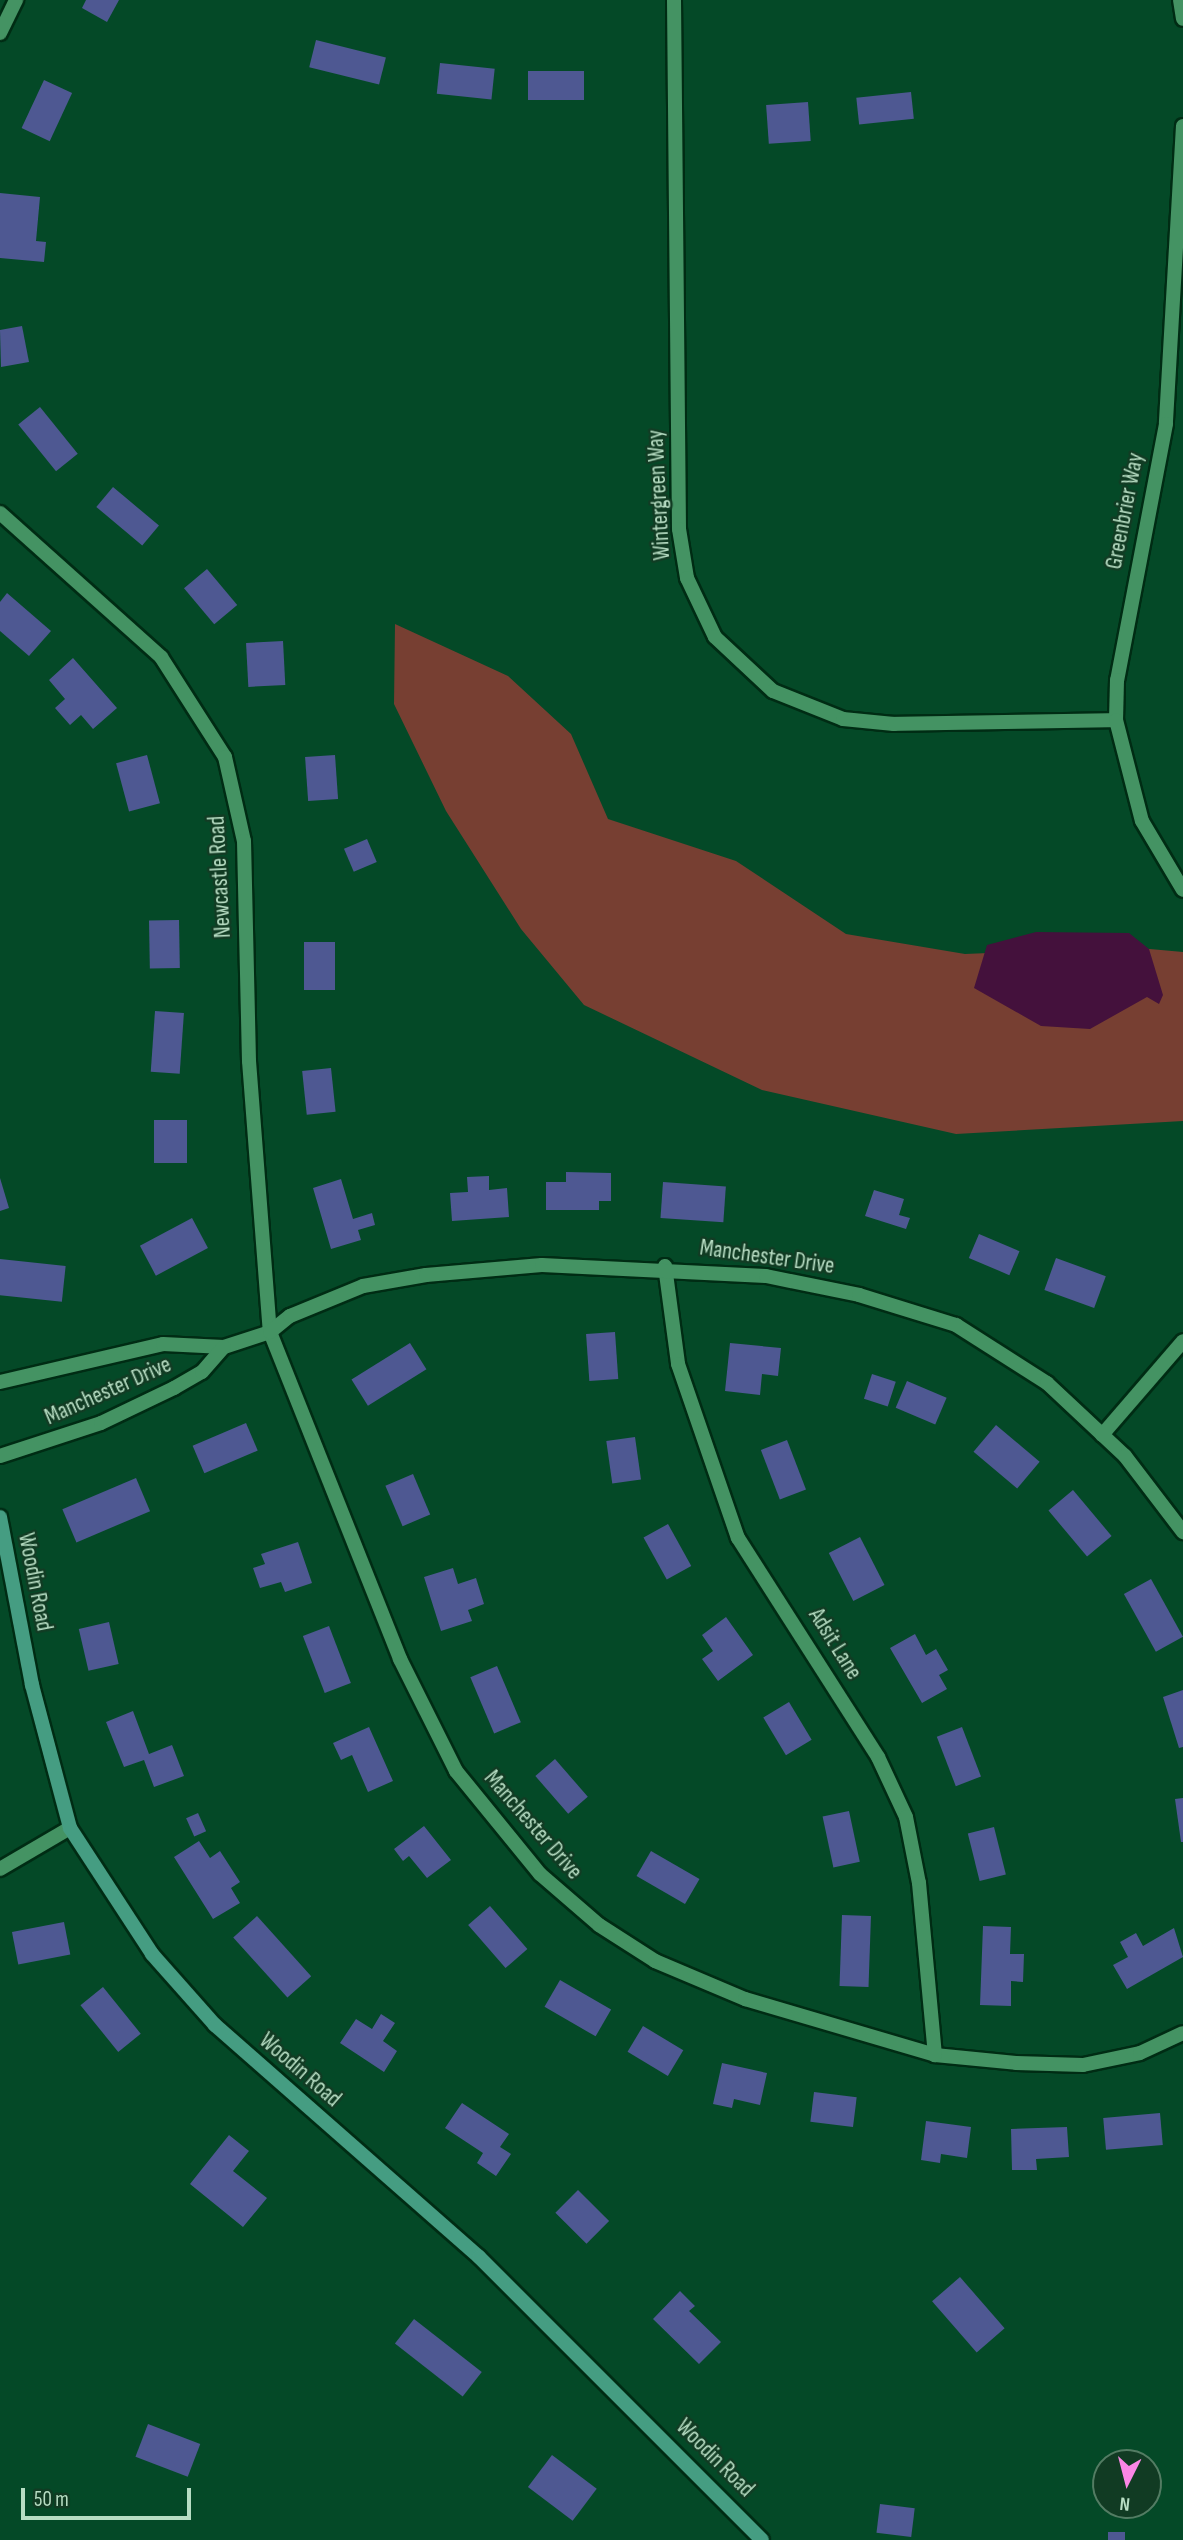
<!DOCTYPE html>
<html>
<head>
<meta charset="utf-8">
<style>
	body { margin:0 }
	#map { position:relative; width:1183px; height:2540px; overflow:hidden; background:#044927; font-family:"Sofia Sans Condensed",sans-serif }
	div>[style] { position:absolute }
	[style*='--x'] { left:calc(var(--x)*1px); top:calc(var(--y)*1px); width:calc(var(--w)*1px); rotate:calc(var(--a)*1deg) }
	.green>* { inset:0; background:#773f32 }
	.water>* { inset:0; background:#44113c }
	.building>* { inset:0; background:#4e5892; transform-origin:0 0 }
	.roads { filter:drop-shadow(2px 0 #002c14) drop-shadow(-2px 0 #002c14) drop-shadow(0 2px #002c14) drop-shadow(0 -2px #002c14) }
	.street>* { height:14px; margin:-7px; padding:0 7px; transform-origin:7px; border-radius:7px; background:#449363 }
	.secondary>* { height:14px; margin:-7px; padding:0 7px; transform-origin:7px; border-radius:7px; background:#459d82 }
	span { translate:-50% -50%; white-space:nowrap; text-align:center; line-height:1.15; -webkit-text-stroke:5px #113b23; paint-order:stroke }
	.street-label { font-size:23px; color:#b7ddc3 }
	.north { position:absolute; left:1092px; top:2449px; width:70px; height:70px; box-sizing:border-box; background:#113b23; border:2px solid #537c63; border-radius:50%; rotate:186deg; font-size:19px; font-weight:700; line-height:28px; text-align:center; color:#b7ddc3 }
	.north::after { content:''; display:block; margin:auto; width:24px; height:32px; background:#fb86e5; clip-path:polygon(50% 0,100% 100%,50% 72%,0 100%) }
	.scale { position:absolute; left:21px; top:2488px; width:170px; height:32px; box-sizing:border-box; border:4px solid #b7ddc3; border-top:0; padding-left:9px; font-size:21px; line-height:24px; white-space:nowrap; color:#b7ddc3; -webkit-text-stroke:5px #113b23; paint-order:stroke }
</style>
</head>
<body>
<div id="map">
	<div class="green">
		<i style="clip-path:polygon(395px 624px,508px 676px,571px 734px,608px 819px,736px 861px,846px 934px,965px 954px,1128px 947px,1183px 952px,1183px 1121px,956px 1134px,762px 1090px,584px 1005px,521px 929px,446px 811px,394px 704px)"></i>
	</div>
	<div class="water">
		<i style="clip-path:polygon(1036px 932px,1129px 933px,1149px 949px,1163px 995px,1159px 1004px,1147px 997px,1090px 1029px,1041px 1026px,974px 988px,987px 945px)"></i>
	</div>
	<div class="building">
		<i style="clip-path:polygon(86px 0,119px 0,107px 22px,82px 8px)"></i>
		<i style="left:316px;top:40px;width:72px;height:28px;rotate:14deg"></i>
		<i style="left:440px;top:63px;width:55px;height:31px;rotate:6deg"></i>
		<i style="left:528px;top:71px;width:56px;height:29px"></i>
		<i style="left:44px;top:80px;width:31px;height:53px;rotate:25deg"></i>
		<i style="left:911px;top:92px;width:27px;height:55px;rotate:84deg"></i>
		<i style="left:808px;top:102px;width:39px;height:42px;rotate:86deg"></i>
		<i style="clip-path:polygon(0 193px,40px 197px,36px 241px,46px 242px,44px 262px,0 258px)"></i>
		<i style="clip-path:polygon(22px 326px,29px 362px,1px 367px,0 330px)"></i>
		<i style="left:40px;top:407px;width:60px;height:28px;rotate:51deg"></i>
		<i style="left:113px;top:487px;width:60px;height:26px;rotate:40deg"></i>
		<i style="left:207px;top:569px;width:47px;height:30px;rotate:50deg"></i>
		<i style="clip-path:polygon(7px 593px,51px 631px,29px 656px,0 631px,0 602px)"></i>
		<i style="left:283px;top:641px;width:44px;height:37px;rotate:87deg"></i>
		<i style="clip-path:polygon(73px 658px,117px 708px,93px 729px,81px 715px,70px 725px,55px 708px,65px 699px,49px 680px)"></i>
		<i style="left:147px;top:755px;width:50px;height:32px;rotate:75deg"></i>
		<i style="left:335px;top:755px;width:44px;height:30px;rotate:86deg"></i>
		<i style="left:367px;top:839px;width:25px;height:25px;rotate:67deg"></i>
		<i style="left:179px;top:920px;width:48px;height:30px;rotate:89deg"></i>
		<i style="left:304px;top:942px;width:31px;height:48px"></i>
		<i style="left:155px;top:1011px;width:29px;height:61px;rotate:4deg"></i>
		<i style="left:331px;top:1068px;width:44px;height:29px;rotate:84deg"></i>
		<i style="left:154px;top:1120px;width:33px;height:43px"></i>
		<i style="clip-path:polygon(566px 1172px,611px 1173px,611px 1201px,599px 1201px,599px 1210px,546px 1210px,546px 1182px,566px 1182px)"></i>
		<i style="clip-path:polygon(489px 1176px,489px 1190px,507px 1188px,509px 1217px,452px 1221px,450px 1193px,468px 1192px,467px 1177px)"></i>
		<i style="clip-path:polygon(0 1178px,9px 1208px,0 1211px)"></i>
		<i style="clip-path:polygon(341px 1179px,353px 1219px,372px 1213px,375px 1225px,358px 1230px,361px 1240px,331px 1249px,313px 1188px)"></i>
		<i style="left:663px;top:1182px;width:63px;height:36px;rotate:4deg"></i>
		<i style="clip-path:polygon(874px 1190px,904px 1199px,899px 1215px,910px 1218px,906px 1229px,865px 1216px)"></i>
		<i style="left:192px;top:1218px;width:34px;height:59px;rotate:62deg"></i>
		<i style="left:979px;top:1234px;width:44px;height:26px;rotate:23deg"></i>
		<i style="left:1056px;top:1258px;width:53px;height:34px;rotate:20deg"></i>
		<i style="left:0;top:1259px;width:66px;height:36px;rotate:6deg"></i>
		<i style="left:615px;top:1332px;width:47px;height:29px;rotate:86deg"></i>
		<i style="left:410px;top:1343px;width:31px;height:69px;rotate:58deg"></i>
		<i style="clip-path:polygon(730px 1343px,781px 1348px,778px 1376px,762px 1374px,760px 1395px,725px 1391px)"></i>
		<i style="left:872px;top:1374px;width:25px;height:26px;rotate:18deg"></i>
		<i style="left:907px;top:1381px;width:43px;height:29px;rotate:23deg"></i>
		<i style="left:246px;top:1423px;width:30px;height:58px;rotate:67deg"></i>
		<i style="left:996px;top:1425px;width:57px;height:35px;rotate:40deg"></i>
		<i style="left:635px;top:1437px;width:43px;height:29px;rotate:82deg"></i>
		<i style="left:787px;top:1440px;width:53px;height:28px;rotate:69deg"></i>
		<i style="left:413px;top:1474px;width:44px;height:30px;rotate:67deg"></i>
		<i style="left:136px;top:1478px;width:36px;height:80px;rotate:67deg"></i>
		<i style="left:1073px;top:1490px;width:60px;height:32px;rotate:50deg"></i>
		<i style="left:668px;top:1524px;width:48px;height:28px;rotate:61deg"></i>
		<i style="left:860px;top:1537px;width:54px;height:35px;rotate:63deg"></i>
		<i style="clip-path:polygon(298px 1542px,312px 1583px,285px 1592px,281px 1582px,260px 1588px,253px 1568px,265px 1564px,261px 1554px)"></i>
		<i style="clip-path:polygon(453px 1568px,458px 1584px,476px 1578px,484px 1604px,468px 1610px,472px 1621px,441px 1631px,424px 1577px)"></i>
		<i style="left:1151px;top:1579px;width:66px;height:31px;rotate:61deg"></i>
		<i style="clip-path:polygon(726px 1617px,753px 1655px,718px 1681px,702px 1659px,713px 1651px,702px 1635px)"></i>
		<i style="left:109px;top:1622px;width:43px;height:31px;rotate:77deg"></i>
		<i style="left:329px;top:1626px;width:61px;height:28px;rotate:69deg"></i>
		<i style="clip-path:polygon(915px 1634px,926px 1655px,936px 1649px,948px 1670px,939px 1675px,947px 1689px,922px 1703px,890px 1648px)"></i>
		<i style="left:497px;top:1666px;width:61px;height:29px;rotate:67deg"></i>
		<i style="clip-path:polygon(1183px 1690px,1183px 1747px,1179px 1748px,1163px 1697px)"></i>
		<i style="left:789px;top:1702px;width:44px;height:30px;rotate:59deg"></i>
		<i style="clip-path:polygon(133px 1711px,149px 1754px,172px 1745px,184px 1776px,154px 1787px,144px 1760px,124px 1767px,106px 1722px)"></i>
		<i style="clip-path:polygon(369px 1727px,393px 1781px,368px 1792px,352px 1755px,341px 1760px,333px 1743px)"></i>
		<i style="left:962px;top:1727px;width:53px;height:27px;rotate:69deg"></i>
		<i style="left:555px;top:1759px;width:50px;height:26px;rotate:49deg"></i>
		<i style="clip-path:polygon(1183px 1798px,1183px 1842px,1181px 1842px,1175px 1799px)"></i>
		<i style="left:849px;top:1811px;width:52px;height:27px;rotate:78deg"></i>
		<i style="left:198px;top:1813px;width:20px;height:13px;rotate:66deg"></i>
		<i style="clip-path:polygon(424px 1826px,451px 1860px,427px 1878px,409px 1856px,403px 1861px,394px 1849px)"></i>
		<i style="left:994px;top:1827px;width:49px;height:27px;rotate:76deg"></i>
		<i style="clip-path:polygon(199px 1841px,210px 1858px,220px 1851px,240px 1882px,231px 1888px,240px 1903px,213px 1919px,174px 1857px)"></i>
		<i style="left:651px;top:1851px;width:56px;height:29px;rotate:30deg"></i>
		<i style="left:490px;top:1906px;width:57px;height:29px;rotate:49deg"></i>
		<i style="left:842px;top:1915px;width:29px;height:71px;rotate:2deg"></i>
		<i style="left:257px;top:1916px;width:81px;height:32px;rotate:48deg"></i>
		<i style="left:64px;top:1922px;width:33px;height:53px;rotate:79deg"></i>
		<i style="clip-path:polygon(983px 1926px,1011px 1927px,1010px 1954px,1024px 1954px,1023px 1982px,1011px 1981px,1011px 2006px,980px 2005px)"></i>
		<i style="clip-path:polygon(1174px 1928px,1183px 1957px,1127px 1989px,1113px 1965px,1128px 1957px,1120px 1942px,1136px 1933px,1143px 1946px)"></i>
		<i style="left:560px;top:1980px;width:59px;height:31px;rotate:30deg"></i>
		<i style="left:103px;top:1987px;width:60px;height:29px;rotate:51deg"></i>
		<i style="clip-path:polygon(381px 2014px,395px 2023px,383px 2041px,397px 2051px,384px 2072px,340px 2043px,356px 2019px,372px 2029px)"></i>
		<i style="left:643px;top:2026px;width:47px;height:30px;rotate:31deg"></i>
		<i style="clip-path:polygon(722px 2063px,767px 2073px,760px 2105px,734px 2099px,732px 2108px,713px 2104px)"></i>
		<i style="left:814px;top:2092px;width:43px;height:30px;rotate:7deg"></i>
		<i style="clip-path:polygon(462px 2103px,509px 2134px,500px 2147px,511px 2154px,496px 2176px,477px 2163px,483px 2153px,445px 2128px)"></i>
		<i style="left:1160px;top:2113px;width:32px;height:57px;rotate:85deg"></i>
		<i style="clip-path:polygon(926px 2121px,971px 2127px,967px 2158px,941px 2154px,940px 2163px,921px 2160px)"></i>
		<i style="clip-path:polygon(1067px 2127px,1069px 2157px,1036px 2159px,1037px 2170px,1012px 2170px,1011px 2129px)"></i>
		<i style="clip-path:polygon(229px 2135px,249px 2151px,233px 2171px,267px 2198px,243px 2227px,190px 2184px)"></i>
		<i style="left:578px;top:2190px;width:44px;height:32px;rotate:45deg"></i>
		<i style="left:960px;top:2277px;width:68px;height:37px;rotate:49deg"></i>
		<i style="clip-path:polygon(680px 2291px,695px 2306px,689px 2311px,721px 2342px,699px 2364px,653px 2319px)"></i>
		<i style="left:414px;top:2319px;width:86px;height:31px;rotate:38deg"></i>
		<i style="left:148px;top:2424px;width:56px;height:35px;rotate:21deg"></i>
		<i style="left:552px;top:2455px;width:56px;height:40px;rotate:37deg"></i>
		<i style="left:880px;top:2504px;width:35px;height:29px;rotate:7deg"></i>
		<i style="left:1108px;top:2532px;width:17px;height:8px"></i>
	</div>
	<div class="roads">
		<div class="street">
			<i style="--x:674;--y:0;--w:529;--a:89.46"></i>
			<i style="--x:679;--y:529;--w:50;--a:80.7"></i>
			<i style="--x:687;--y:578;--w:65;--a:64.6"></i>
			<i style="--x:715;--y:637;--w:79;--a:43"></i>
			<i style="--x:773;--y:691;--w:75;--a:21.8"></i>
			<i style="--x:843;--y:719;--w:51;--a:5.6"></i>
			<i style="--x:894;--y:724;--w:222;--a:-1"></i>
			<i style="--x:1180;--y:0;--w:19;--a:81"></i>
			<i style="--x:0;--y:33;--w:37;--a:-64"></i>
			<i style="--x:1183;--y:126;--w:298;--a:93.3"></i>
			<i style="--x:1166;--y:424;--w:261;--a:100.8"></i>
			<i style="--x:1117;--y:680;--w:40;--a:91.4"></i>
			<i style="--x:1116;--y:720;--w:104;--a:75.6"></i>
			<i style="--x:1142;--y:821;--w:80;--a:59.3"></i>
			<i style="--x:0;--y:513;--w:216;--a:41.8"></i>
			<i style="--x:161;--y:657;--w:119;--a:57.4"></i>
			<i style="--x:225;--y:757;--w:86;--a:77.3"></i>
			<i style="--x:244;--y:841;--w:220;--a:88.7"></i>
			<i style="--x:249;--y:1061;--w:272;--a:85.6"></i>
			<i style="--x:270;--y:1332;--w:352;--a:68.3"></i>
			<i style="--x:400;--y:1659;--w:125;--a:63.4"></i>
			<i style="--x:456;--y:1771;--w:133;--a:50.8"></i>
			<i style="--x:540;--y:1874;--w:78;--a:40.8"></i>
			<i style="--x:599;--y:1925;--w:67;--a:32.7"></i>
			<i style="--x:655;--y:1961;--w:98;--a:22.9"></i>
			<i style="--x:745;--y:1999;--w:198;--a:16.4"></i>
			<i style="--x:935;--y:2055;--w:81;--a:5.6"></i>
			<i style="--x:1016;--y:2063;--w:67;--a:1.7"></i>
			<i style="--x:1083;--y:2065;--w:58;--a:-11.9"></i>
			<i style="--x:1140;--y:2053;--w:47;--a:-24.9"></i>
			<i style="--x:665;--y:1266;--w:99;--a:82.4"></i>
			<i style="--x:678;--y:1364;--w:184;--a:71"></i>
			<i style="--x:738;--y:1538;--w:260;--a:57.4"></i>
			<i style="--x:878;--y:1757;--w:66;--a:65"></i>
			<i style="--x:906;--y:1817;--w:67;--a:78.9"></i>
			<i style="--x:919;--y:1883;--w:173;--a:84.7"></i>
			<i style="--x:0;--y:1382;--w:167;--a:-13.1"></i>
			<i style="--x:163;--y:1344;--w:61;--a:2.8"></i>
			<i style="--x:224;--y:1347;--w:48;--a:-18.1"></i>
			<i style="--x:270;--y:1332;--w:26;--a:-39"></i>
			<i style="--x:290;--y:1316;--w:79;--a:-22.3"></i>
			<i style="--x:363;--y:1286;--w:64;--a:-9.9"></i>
			<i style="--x:426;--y:1275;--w:116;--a:-4.9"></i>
			<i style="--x:542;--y:1265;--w:224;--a:2.8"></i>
			<i style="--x:766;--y:1276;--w:95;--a:11.5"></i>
			<i style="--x:859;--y:1295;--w:102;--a:17.2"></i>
			<i style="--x:956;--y:1325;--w:108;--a:32.5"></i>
			<i style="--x:1047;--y:1383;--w:107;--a:43.1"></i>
			<i style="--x:1125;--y:1456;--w:96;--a:52.7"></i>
			<i style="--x:1102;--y:1435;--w:124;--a:-49.2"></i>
			<i style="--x:0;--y:1456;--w:106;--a:-18.1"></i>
			<i style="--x:101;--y:1423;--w:81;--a:-25.6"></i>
			<i style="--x:174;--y:1388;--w:32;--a:-30"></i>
			<i style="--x:202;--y:1372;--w:33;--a:-49"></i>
			<i style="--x:0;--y:1869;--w:81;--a:-30.4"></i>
		</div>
		<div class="secondary">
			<i style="--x:0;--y:1517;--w:171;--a:79.2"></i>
			<i style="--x:32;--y:1685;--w:148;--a:75.1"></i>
			<i style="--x:70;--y:1828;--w:150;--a:56.9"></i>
			<i style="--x:152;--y:1954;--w:95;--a:48.4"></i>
			<i style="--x:215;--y:2025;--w:351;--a:41.3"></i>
			<i style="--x:479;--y:2257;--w:400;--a:45"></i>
		</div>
	</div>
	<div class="street-label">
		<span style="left:659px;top:495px;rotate:-93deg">Wintergreen Way</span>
		<span style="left:1125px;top:511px;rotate:-79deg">Greenbrier Way</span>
		<span style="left:220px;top:877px;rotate:-93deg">Newcastle Road</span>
		<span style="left:767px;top:1257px;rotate:8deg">Manchester Drive</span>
		<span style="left:108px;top:1391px;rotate:-24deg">Manchester Drive</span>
		<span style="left:35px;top:1582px;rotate:79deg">Woodin Road</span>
		<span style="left:835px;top:1644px;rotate:58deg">Adsit Lane</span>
		<span style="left:533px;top:1825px;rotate:49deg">Manchester Drive</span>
		<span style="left:300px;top:2070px;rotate:41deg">Woodin Road</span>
		<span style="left:715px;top:2458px;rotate:45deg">Woodin Road</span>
	</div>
	<div class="north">N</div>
	<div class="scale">50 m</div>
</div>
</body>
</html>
